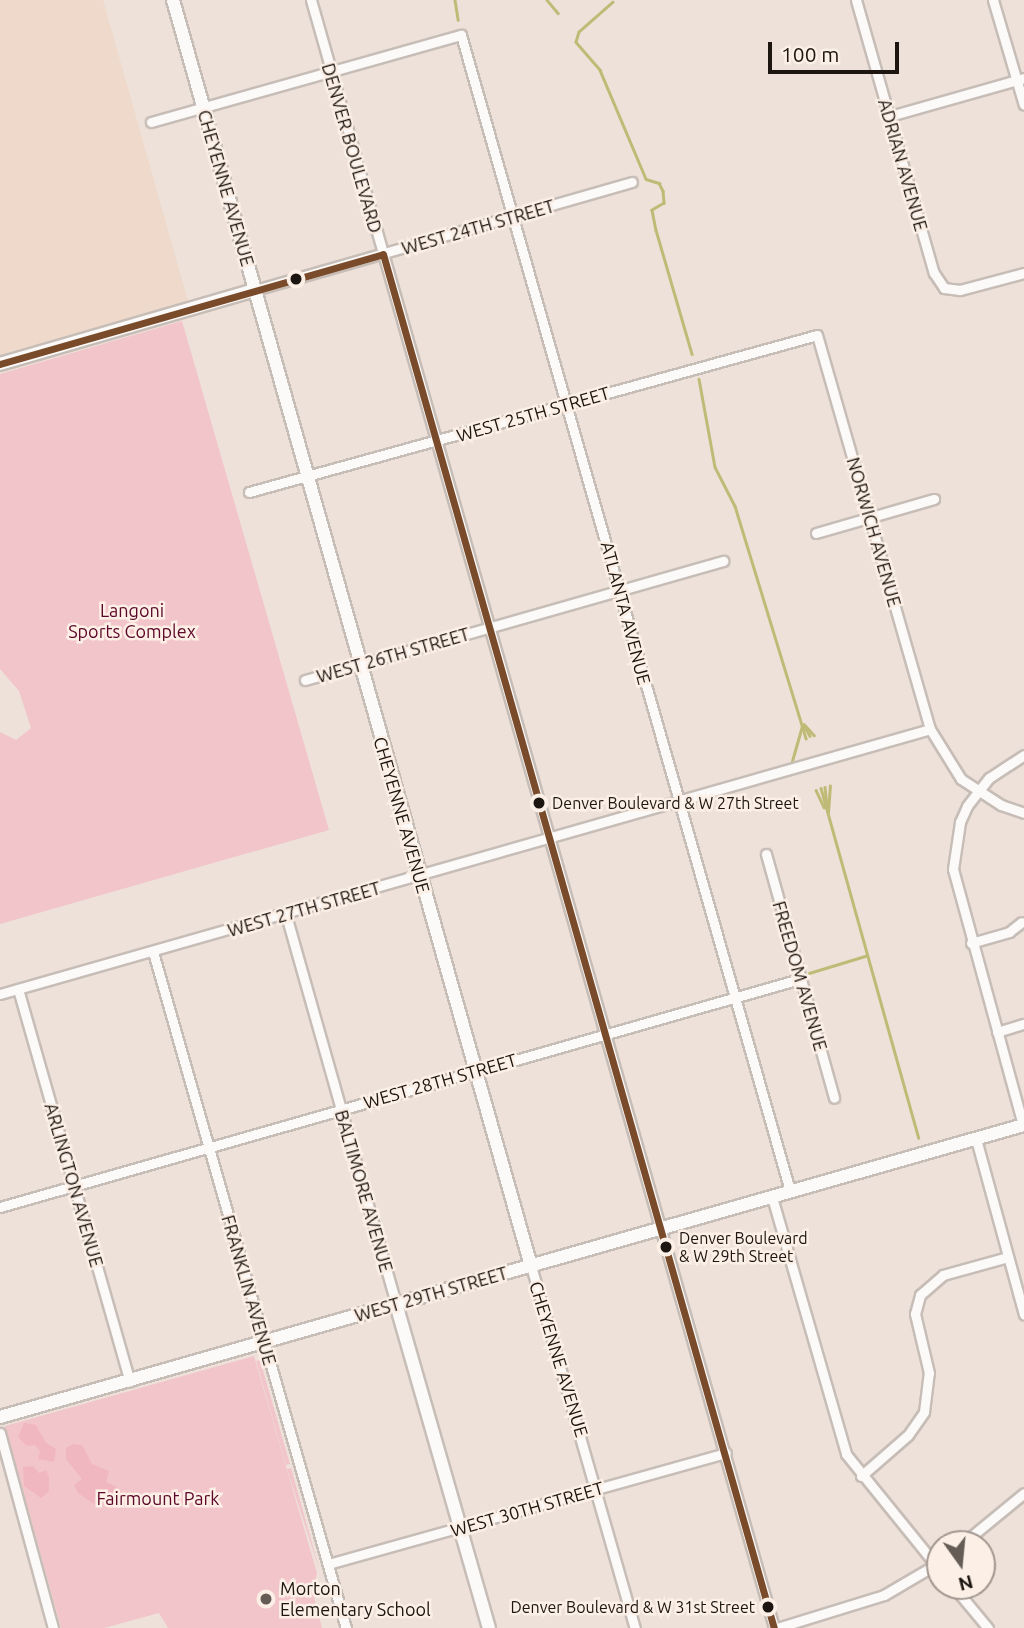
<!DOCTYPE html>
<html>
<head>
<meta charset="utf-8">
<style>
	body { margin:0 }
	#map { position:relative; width:1024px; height:1628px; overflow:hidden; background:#ede1d9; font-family:Ubuntu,sans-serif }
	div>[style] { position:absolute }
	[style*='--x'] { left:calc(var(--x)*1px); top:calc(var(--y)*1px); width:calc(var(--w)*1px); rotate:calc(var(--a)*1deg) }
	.built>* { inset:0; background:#eed9cb }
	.green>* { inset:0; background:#f2c5ca; transform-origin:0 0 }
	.forest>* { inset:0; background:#f0b7c0 }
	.stream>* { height:2.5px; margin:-1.25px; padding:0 1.25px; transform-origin:1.25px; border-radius:1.25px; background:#bfbb77 }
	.roads { filter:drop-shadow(2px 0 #c7bdb7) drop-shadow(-2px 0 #c7bdb7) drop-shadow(0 2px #c7bdb7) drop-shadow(0 -2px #c7bdb7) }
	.street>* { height:9px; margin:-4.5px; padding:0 4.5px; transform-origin:4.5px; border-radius:4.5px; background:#fcfaf9 }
	.secondary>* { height:12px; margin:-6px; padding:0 6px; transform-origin:6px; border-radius:6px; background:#fcfaf9 }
	.bus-1>* { height:7px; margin:-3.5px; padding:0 3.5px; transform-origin:3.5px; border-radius:3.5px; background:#7a4b2a }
	.dots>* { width:19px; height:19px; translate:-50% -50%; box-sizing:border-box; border:4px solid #fcefe6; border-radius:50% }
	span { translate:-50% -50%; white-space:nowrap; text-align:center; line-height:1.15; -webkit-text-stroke:5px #fcefe6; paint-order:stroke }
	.bus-label { font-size:16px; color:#1c1510 }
	.left { translate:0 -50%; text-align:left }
	.right { translate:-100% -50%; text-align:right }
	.street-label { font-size:18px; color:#1c1510 }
	.park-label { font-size:18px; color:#5c0729 }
	.poi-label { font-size:18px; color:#1c1510 }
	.north { position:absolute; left:926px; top:1530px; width:70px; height:70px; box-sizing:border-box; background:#fcefe6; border:2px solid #a29890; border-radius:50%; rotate:165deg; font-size:19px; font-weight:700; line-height:28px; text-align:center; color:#1c1510 }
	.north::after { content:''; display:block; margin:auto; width:24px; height:32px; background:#655c56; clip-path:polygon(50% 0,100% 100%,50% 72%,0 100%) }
	.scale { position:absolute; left:768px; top:42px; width:131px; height:32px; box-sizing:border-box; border:4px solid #1c1510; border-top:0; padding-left:9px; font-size:21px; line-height:24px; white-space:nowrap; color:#1c1510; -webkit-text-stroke:5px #fcefe6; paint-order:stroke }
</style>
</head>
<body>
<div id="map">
	<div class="built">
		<i style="clip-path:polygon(0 0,103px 0,188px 301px,0 355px)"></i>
	</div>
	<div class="green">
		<i style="clip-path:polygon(182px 321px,329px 830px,0 924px,0 732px,16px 740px,31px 728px,19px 691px,0 669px,0 374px)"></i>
		<i style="clip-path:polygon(254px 1356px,317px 1573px,313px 1593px,322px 1628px,168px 1628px,159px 1613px,104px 1628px,61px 1628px,5px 1426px)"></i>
		<i style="left:260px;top:1360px;width:108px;height:4px;rotate:74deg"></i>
		<i style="clip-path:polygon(291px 1468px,320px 1572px,287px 1469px)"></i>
	</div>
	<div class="forest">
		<i style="clip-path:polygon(24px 1423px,36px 1425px,46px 1443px,56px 1449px,54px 1462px,38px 1459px,40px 1451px,35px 1445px,27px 1446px,18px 1437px)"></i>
		<i style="clip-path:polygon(73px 1444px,82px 1445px,92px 1464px,109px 1471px,106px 1482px,117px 1487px,111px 1500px,105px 1503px,95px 1497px,94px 1504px,78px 1493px,74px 1485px,82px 1479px,66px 1459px,66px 1448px)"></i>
		<i style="clip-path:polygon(33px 1466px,39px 1473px,46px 1470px,49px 1477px,49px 1491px,41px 1498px,24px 1486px,23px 1467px)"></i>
	</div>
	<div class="stream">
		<i style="--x:455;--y:0;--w:20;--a:81"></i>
		<i style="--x:547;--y:0;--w:17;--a:50"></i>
		<i style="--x:613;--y:2;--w:45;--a:138.6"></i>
		<i style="--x:579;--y:32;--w:10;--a:107"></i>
		<i style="--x:576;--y:42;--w:37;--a:49"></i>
		<i style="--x:600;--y:70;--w:118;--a:67.1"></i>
		<i style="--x:646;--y:179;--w:14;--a:17"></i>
		<i style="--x:659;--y:183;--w:9;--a:63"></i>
		<i style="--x:663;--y:191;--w:12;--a:85"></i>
		<i style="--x:664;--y:203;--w:14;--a:150"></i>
		<i style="--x:652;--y:210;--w:20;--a:79"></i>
		<i style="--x:656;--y:230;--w:129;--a:73.8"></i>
		<i style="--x:699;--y:379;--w:89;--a:79.7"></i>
		<i style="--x:715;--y:467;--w:44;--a:62.9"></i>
		<i style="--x:735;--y:506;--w:243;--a:73"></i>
		<i style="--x:804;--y:724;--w:15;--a:48"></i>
		<i style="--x:805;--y:727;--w:10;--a:61"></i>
		<i style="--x:792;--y:761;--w:37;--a:-74"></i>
		<i style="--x:825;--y:787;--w:19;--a:84"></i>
		<i style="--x:821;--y:788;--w:363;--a:74.4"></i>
		<i style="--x:816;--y:790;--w:19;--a:65"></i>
		<i style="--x:828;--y:813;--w:27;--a:-86"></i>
		<i style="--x:809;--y:973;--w:59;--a:-16.9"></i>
	</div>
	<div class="roads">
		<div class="street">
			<i style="--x:311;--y:0;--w:1693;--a:74.12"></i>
			<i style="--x:856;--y:0;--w:284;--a:74.1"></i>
			<i style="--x:934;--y:273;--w:18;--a:56"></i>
			<i style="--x:944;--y:288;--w:16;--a:7"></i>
			<i style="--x:960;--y:290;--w:66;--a:-14.9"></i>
			<i style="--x:993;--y:0;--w:109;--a:73.6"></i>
			<i style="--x:890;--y:116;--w:139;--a:-15.8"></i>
			<i style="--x:151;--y:122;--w:322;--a:-15.7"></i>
			<i style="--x:461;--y:35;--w:1202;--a:74.11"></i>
			<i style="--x:255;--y:290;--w:392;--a:-16"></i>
			<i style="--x:249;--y:492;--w:589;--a:-15.45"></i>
			<i style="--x:817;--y:335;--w:410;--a:74"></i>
			<i style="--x:930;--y:729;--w:59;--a:58.2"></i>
			<i style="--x:961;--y:779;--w:48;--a:33"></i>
			<i style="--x:1001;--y:805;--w:24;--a:19"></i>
			<i style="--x:816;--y:533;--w:123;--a:-16.1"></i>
			<i style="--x:305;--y:680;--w:435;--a:-15.9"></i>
			<i style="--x:766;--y:854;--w:253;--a:74.4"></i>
			<i style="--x:286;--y:915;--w:404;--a:74.2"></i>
			<i style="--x:971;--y:943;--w:40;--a:-16"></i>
			<i style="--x:1009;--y:932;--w:16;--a:-38"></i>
			<i style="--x:153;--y:952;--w:703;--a:74.07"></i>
			<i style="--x:18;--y:989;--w:408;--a:74.1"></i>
			<i style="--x:0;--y:994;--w:967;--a:-15.9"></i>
			<i style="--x:997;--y:1032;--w:28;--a:-17"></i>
			<i style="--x:1023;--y:1125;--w:265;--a:-105.3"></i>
			<i style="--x:953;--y:869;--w:48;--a:-81.5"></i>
			<i style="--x:960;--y:822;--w:17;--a:-66"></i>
			<i style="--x:967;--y:806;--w:36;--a:-52"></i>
			<i style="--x:989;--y:778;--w:42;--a:-33.3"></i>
			<i style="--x:976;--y:1139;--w:182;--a:74.7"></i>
			<i style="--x:772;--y:1197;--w:267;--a:73.9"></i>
			<i style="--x:846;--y:1454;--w:149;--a:51"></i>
			<i style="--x:0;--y:1207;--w:832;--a:-15.91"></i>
			<i style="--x:531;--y:1266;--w:377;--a:74"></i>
			<i style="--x:0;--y:1433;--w:202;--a:74.8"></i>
			<i style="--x:861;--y:1476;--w:62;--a:-41.1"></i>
			<i style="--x:908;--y:1435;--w:28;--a:-55"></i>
			<i style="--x:924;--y:1412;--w:39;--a:-83"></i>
			<i style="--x:929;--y:1373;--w:61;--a:-103.3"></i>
			<i style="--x:915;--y:1314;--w:20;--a:-75"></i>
			<i style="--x:920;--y:1295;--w:30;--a:-41"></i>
			<i style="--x:943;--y:1275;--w:67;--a:-15.5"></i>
			<i style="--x:962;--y:1544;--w:80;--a:-39.4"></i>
			<i style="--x:328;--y:1564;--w:413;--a:-15.6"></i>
			<i style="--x:953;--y:1586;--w:55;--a:50.2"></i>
			<i style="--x:777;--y:1628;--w:112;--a:-17.1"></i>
			<i style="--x:884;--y:1595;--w:65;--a:-30.5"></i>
		</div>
		<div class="secondary">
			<i style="--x:173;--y:0;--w:1316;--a:74.21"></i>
			<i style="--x:0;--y:364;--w:266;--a:-16.2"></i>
			<i style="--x:396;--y:1304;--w:337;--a:74"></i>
			<i style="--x:0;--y:1417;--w:1065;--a:-15.92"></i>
		</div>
	</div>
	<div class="bus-1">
		<i style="--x:0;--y:364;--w:398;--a:-16"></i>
		<i style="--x:383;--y:254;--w:1429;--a:74.12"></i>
	</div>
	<div class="dots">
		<i style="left:296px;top:279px;background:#1c1510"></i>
		<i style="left:539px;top:803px;background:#1c1510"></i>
		<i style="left:666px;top:1247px;background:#1c1510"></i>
		<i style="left:266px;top:1599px;background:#655c56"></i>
		<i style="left:768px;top:1607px;background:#1c1510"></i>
	</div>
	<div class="bus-label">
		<span class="left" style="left:552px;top:803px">Denver Boulevard &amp; W 27th Street</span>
		<span class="left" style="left:679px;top:1247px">Denver Boulevard<br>&amp; W 29th Street</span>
		<span class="right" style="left:755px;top:1607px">Denver Boulevard &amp; W 31st Street</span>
	</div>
	<div class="street-label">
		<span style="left:352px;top:148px;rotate:74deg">DENVER BOULEVARD</span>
		<span style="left:903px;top:165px;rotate:74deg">ADRIAN AVENUE</span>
		<span style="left:226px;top:188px;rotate:74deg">CHEYENNE AVENUE</span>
		<span style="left:478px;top:227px;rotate:-16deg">WEST 24TH STREET</span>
		<span style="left:533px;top:414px;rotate:-16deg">WEST 25TH STREET</span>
		<span style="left:874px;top:532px;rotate:74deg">NORWICH AVENUE</span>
		<span style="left:626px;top:613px;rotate:75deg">ATLANTA AVENUE</span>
		<span style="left:393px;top:655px;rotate:-16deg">WEST 26TH STREET</span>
		<span style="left:402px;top:815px;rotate:74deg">CHEYENNE AVENUE</span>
		<span style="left:304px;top:909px;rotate:-16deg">WEST 27TH STREET</span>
		<span style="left:800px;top:976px;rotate:74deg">FREEDOM AVENUE</span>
		<span style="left:440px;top:1081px;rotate:-16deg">WEST 28TH STREET</span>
		<span style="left:74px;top:1185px;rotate:74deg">ARLINGTON AVENUE</span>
		<span style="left:364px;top:1191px;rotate:74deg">BALTIMORE AVENUE</span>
		<span style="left:249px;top:1290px;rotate:74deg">FRANKLIN AVENUE</span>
		<span style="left:431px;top:1294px;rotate:-16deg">WEST 29TH STREET</span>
		<span style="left:559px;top:1359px;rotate:73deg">CHEYENNE AVENUE</span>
		<span style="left:527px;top:1509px;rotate:-16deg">WEST 30TH STREET</span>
	</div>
	<div class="park-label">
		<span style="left:132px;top:621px">Langoni<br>Sports Complex</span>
		<span style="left:158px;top:1498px">Fairmount Park</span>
	</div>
	<div class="poi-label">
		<span class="left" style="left:280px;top:1599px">Morton<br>Elementary School</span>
	</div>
	<div class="north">N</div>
	<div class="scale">100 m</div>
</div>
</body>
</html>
